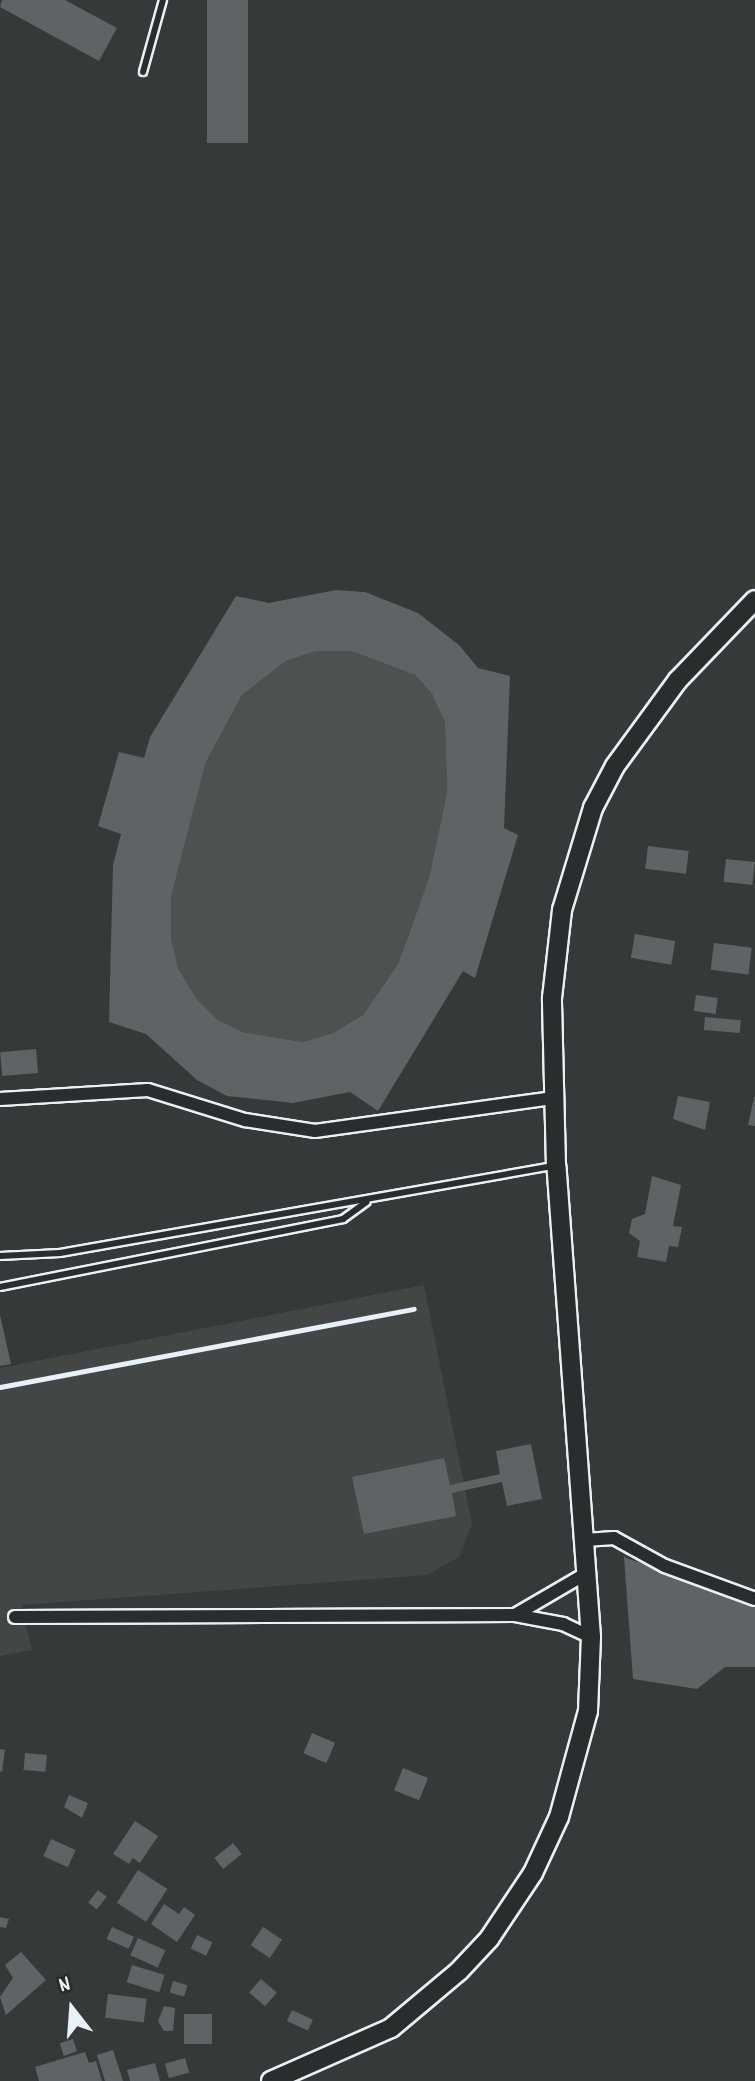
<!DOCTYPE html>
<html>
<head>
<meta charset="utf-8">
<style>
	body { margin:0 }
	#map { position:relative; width:755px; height:2081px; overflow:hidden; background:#35393a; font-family:Dekko,sans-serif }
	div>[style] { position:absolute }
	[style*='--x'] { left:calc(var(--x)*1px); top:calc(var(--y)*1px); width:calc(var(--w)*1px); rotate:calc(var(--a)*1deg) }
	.built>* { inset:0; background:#424647 }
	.green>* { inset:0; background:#4d5152 }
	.building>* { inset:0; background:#5f6365; transform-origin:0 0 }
	.roads { filter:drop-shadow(2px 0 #e8f1f8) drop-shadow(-2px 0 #e8f1f8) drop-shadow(0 2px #e8f1f8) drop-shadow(0 -2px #e8f1f8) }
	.service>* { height:6px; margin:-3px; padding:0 3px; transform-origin:3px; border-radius:3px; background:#2a2d2e }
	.minor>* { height:12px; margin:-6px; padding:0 6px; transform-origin:6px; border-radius:6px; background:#2a2d2e }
	.primary>* { height:18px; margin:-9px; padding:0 9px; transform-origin:9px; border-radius:9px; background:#2a2d2e }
	.rail>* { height:5px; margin:-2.5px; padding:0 2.5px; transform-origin:2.5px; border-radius:2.5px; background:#e8f1f8 }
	span { translate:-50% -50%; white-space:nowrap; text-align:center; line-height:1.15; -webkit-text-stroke:8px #2a2d2e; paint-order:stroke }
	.north { position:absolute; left:32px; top:1969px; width:80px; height:80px; -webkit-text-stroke:6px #2a2d2e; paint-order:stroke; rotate:343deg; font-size:22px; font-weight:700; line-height:32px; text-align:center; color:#e8f1f8 }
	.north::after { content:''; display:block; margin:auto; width:28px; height:36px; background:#e8f1f8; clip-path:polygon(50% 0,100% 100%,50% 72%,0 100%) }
</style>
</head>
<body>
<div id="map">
	<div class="built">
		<i style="clip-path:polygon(424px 1285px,472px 1524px,459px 1557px,427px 1575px,21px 1605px,32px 1650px,0 1656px,0 1368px)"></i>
	</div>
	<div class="green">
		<i style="clip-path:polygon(316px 651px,351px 651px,415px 675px,432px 694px,445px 723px,447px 792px,429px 878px,398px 964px,363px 1015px,333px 1033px,303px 1042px,243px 1032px,218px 1020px,197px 999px,179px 970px,171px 939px,171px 897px,206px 762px,242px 695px,286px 661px)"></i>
	</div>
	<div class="building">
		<i style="clip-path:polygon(2px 0,65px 0,117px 28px,99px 61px,0 7px)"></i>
		<i style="left:207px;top:0;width:41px;height:143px"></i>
		<i style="clip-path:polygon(evenodd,336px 590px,365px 592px,418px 613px,459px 645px,478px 668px,510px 676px,504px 828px,518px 835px,475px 978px,463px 971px,378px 1111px,350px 1092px,293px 1103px,227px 1096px,197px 1080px,146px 1034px,109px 1022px,113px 865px,121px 834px,98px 826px,119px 752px,144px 758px,150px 737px,236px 596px,269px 603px,336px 590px,316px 651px,351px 651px,415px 675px,432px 694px,445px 723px,447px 792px,429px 878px,398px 964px,363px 1015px,333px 1033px,303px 1042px,243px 1032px,218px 1020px,197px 999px,179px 970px,171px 939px,171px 897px,206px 762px,242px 695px,286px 661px,316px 651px)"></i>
		<i style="left:648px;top:846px;width:41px;height:23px;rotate:7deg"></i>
		<i style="left:726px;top:859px;width:29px;height:23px;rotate:6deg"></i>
		<i style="left:635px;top:934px;width:41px;height:24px;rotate:10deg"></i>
		<i style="left:714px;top:943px;width:38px;height:27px;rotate:7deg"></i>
		<i style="left:696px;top:995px;width:22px;height:16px;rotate:8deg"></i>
		<i style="left:705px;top:1017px;width:36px;height:13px;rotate:5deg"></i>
		<i style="left:36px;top:1049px;width:24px;height:36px;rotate:85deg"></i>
		<i style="clip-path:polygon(678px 1096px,710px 1102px,705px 1130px,673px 1119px)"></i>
		<i style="clip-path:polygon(754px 1097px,755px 1097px,755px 1126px,748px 1125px)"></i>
		<i style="clip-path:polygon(652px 1176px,681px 1185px,673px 1226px,682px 1227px,678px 1247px,669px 1246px,666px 1262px,637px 1257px,640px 1241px,629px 1233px,632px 1219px,645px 1214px)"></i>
		<i style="clip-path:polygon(0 1315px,11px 1364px,0 1366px)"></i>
		<i style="clip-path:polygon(531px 1444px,542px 1499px,507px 1506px,502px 1482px,452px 1493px,456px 1516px,364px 1534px,352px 1477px,444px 1458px,450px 1485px,500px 1474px,496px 1451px)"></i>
		<i style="clip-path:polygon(624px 1557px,755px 1604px,755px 1667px,725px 1667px,697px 1689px,633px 1679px)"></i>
		<i style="left:312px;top:1733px;width:25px;height:22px;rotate:23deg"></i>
		<i style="clip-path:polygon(0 1749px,5px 1750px,2px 1772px,0 1771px)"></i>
		<i style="left:25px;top:1753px;width:22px;height:17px;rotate:5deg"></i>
		<i style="left:403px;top:1768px;width:27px;height:24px;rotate:22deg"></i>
		<i style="clip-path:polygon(69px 1795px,88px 1803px,82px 1818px,64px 1807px)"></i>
		<i style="clip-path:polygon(135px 1821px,158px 1836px,140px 1863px,133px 1858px,129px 1864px,113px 1854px)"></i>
		<i style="left:51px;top:1839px;width:27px;height:19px;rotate:24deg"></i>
		<i style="left:233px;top:1843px;width:14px;height:24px;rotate:51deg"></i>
		<i style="left:138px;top:1870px;width:35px;height:39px;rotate:33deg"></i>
		<i style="left:98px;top:1890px;width:11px;height:16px;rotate:38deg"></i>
		<i style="clip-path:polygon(164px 1904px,179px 1914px,184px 1907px,195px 1915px,177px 1942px,151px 1924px)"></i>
		<i style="clip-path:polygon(0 1917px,9px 1919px,6px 1928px,0 1927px)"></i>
		<i style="left:112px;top:1927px;width:24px;height:13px;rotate:24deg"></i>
		<i style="left:263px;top:1927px;width:23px;height:22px;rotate:34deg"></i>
		<i style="left:197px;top:1935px;width:17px;height:15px;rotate:25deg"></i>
		<i style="left:138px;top:1938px;width:30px;height:19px;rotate:24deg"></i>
		<i style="clip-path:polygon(21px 1952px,46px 1980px,6px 2015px,0 1997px,13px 1978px,5px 1965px)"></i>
		<i style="left:132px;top:1965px;width:34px;height:18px;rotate:17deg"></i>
		<i style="left:261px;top:1979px;width:21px;height:18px;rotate:41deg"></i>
		<i style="left:173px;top:1981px;width:15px;height:12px;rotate:16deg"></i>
		<i style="left:108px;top:1994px;width:39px;height:24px;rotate:7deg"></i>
		<i style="clip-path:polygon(164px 2006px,175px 2008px,173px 2031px,164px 2031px,158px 2021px)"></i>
		<i style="left:292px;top:2010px;width:23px;height:12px;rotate:25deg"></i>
		<i style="left:184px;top:2014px;width:28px;height:30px"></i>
		<i style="left:73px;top:2039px;width:13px;height:14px;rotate:72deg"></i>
		<i style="clip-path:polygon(113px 2050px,123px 2081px,105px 2081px,97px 2055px)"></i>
		<i style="clip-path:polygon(85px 2052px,89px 2063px,96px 2061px,102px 2081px,39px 2081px,35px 2067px)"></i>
		<i style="left:185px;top:2058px;width:15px;height:21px;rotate:74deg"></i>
		<i style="clip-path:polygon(155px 2063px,160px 2081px,130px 2081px,127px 2070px)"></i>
	</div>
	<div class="roads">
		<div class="service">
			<i style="--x:143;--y:72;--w:75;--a:-74.5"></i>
			<i style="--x:0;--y:1256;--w:60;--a:-2.9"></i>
			<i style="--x:60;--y:1253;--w:501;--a:-10.01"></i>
			<i style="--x:0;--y:1287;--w:350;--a:-11.2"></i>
			<i style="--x:343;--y:1219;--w:29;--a:-36"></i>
		</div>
		<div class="minor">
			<i style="--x:0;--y:1099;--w:148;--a:-3.5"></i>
			<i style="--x:148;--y:1090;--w:102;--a:17.2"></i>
			<i style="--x:245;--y:1120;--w:71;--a:8.9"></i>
			<i style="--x:315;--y:1131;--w:241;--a:-7.9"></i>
			<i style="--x:585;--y:1540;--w:29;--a:-4"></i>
			<i style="--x:614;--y:1538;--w:58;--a:28.8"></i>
			<i style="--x:665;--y:1566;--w:96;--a:20.1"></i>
			<i style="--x:515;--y:1615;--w:83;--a:-30.3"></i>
			<i style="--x:15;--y:1617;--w:500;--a:-0.23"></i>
			<i style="--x:515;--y:1615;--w:49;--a:10.6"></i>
			<i style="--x:563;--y:1624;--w:31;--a:25"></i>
		</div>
		<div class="primary">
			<i style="--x:271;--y:2081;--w:131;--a:-23.8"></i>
			<i style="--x:391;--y:2028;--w:89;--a:-40"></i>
			<i style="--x:459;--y:1971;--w:44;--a:-46.8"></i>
			<i style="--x:489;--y:1939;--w:79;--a:-56.3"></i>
			<i style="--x:533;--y:1873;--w:62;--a:-65.1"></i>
			<i style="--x:559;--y:1817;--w:110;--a:-74.7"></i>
			<i style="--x:588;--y:1711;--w:74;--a:-87.7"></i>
			<i style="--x:591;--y:1637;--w:472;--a:-94.2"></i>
			<i style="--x:556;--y:1166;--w:168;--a:-91.4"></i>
			<i style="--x:552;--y:998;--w:89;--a:-83.5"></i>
			<i style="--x:562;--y:910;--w:107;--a:-73.1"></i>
			<i style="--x:593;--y:808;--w:47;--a:-62.4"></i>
			<i style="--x:615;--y:766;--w:107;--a:-53.8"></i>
			<i style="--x:678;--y:680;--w:111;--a:-46.1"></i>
		</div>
	</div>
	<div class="rail">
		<i style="--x:0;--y:1387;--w:421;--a:-10.7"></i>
	</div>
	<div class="north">N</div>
</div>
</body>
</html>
